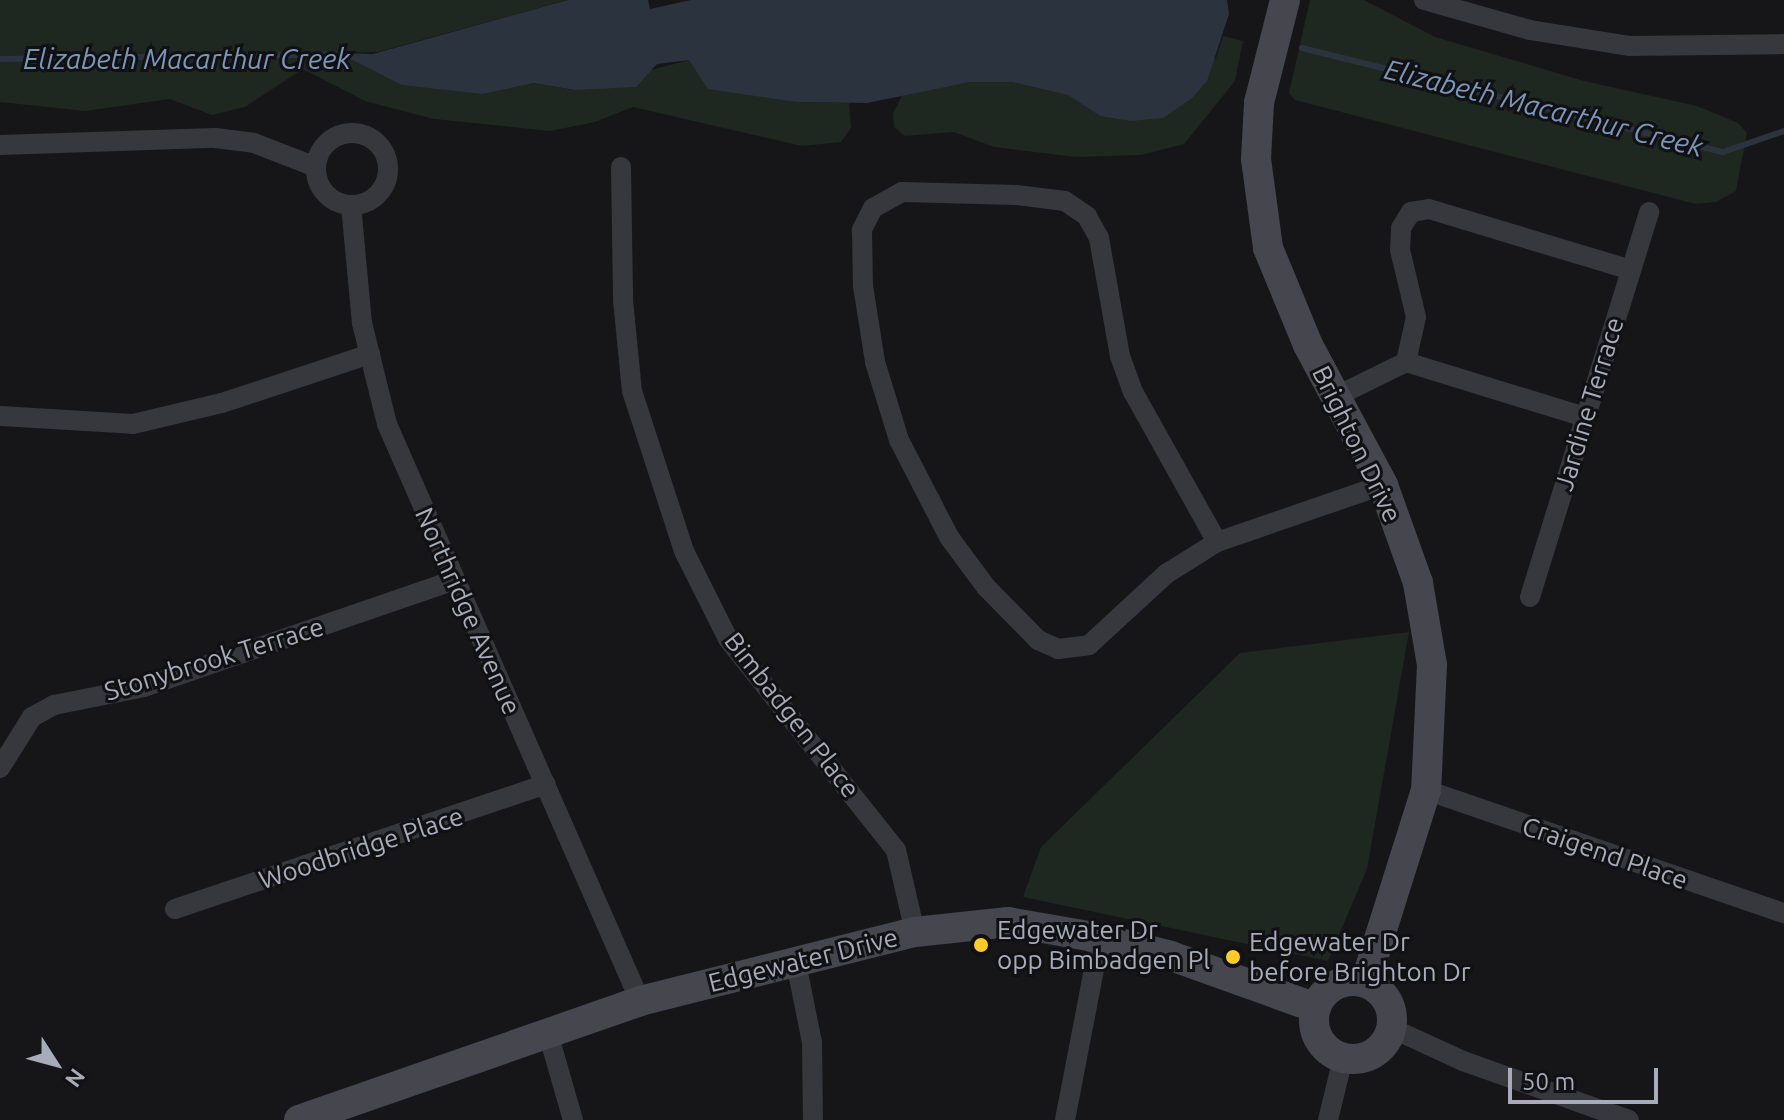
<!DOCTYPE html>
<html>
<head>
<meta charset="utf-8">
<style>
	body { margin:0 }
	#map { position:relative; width:1784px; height:1120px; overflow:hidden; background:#161619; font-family:Ubuntu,sans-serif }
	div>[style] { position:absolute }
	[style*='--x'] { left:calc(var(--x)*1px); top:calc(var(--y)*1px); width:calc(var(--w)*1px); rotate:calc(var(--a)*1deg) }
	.green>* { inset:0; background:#1e2720 }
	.water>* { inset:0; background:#2b343e }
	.stream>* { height:6px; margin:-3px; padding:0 3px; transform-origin:3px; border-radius:3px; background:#2b343e }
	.street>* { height:20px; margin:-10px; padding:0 10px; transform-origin:10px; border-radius:10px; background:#37373e }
	.street>.ring { margin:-10px; padding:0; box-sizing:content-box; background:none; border:20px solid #37373e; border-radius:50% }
	.secondary>* { height:30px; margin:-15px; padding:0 15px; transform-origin:15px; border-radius:15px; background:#45464e }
	.secondary>.ring { margin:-15px; padding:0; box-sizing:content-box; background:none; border:30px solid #45464e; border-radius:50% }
	.dots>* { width:22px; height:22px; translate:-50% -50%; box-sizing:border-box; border:4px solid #111114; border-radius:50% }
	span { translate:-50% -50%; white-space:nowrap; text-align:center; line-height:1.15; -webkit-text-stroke:6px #111114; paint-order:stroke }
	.street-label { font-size:26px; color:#a7abba }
	.poi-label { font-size:26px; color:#a7abba }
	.left { translate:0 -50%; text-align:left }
	.water-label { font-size:28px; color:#7b96b8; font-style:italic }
	.north { position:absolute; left:16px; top:1024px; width:80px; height:80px; -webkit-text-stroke:6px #111114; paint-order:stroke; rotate:126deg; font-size:22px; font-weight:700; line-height:32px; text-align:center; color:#a7abba }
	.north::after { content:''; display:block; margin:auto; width:28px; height:36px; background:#a7abba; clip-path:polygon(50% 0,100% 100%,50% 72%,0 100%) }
	.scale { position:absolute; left:1508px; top:1068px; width:150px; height:36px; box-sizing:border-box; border:4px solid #a7abba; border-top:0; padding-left:10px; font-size:24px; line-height:28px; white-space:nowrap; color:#a7abba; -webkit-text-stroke:6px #111114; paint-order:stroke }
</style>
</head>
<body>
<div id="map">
	<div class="green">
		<i style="clip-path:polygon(0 0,567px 0,378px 52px,340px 53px,483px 94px,534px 83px,575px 90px,689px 60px,797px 102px,849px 103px,851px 128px,841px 142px,802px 146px,633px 107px,595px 122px,550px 131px,434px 119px,365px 101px,303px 69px,245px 107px,212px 115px,170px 99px,85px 111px,0 102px)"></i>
		<i style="clip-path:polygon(1310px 0,1364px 0,1435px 37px,1584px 81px,1697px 106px,1738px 123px,1747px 133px,1736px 191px,1716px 202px,1696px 204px,1295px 100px,1289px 93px)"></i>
		<i style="clip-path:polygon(1223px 36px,1243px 41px,1235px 81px,1184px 144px,1141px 155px,1075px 157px,994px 147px,954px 132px,905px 136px,894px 127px,893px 113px,903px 94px,970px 82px,1012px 82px,1068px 95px,1100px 116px,1216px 58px)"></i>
		<i style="clip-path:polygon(1409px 632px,1367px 869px,1328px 961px,1023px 897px,1041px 847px,1240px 653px)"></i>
	</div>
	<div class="water">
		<i style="clip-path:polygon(568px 0,648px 0,650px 9px,691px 0,1227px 0,1229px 14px,1207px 81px,1192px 98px,1163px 118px,1131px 121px,1100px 116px,1068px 95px,1012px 82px,970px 82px,867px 103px,797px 102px,708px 89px,689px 60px,657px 64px,636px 87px,575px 90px,534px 83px,483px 94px,402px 85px,339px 53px,373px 54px)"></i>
	</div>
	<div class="stream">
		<i style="--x:1302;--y:48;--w:434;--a:13.9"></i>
		<i style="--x:1723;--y:152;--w:65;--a:-19"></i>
		<i style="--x:0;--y:59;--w:344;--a:-0.8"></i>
	</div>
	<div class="street">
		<i style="--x:1424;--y:0;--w:110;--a:15.8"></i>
		<i style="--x:1530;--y:30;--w:100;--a:9.2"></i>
		<i style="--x:1629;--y:46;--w:155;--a:-0.7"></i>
		<i class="ring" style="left:316px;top:133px;width:52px;height:52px"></i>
		<i style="--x:0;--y:145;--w:215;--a:-1.9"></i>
		<i style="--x:215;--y:138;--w:39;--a:7"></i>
		<i style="--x:254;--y:143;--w:66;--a:21.2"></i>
		<i style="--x:621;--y:167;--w:133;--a:89.1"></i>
		<i style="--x:623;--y:300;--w:91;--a:84.4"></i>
		<i style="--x:632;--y:391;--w:168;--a:72"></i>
		<i style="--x:684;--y:551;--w:98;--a:63.4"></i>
		<i style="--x:728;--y:639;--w:270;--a:51.5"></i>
		<i style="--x:896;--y:850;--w:84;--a:77"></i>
		<i style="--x:351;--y:205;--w:119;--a:84.7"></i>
		<i style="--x:362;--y:323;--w:104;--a:76.1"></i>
		<i style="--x:387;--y:424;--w:630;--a:66.32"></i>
		<i style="--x:1406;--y:362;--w:46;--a:-77.5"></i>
		<i style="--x:1416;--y:317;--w:69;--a:-103.4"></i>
		<i style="--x:1400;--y:250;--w:22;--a:-87"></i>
		<i style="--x:1401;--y:228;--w:19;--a:-58"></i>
		<i style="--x:1411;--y:212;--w:18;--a:-9"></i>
		<i style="--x:1429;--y:209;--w:211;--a:16.8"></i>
		<i style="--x:1337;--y:396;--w:77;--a:-26.2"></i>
		<i style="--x:1406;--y:362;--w:187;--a:17.1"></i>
		<i style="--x:0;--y:416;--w:133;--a:3.4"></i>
		<i style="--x:133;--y:424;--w:91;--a:-13.3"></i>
		<i style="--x:222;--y:403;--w:156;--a:-18.3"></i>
		<i style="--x:1217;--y:542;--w:172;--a:-119.2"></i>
		<i style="--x:1133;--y:392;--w:38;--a:-110"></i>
		<i style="--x:1120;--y:356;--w:120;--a:-100.1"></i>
		<i style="--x:1099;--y:238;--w:25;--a:-119"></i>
		<i style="--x:1087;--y:216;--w:27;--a:-146"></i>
		<i style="--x:1065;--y:201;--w:49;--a:-173"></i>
		<i style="--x:1016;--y:195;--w:114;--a:-178.5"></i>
		<i style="--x:902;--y:192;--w:33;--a:151"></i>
		<i style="--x:873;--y:208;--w:25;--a:117"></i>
		<i style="--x:862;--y:230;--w:56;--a:89"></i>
		<i style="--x:863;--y:286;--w:77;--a:81"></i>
		<i style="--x:875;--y:362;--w:82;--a:72.9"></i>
		<i style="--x:899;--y:440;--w:109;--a:62.7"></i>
		<i style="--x:949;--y:537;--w:62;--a:53.5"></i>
		<i style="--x:986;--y:587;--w:74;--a:45.5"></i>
		<i style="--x:1038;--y:640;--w:22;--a:24"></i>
		<i style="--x:1058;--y:649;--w:31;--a:-7"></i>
		<i style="--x:1089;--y:645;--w:105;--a:-42.7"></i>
		<i style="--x:1166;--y:574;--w:60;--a:-32.1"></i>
		<i style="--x:1217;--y:542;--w:176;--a:-19"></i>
		<i style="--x:1530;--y:597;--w:403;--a:-72.8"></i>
		<i style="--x:0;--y:768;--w:60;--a:-57.9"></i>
		<i style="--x:32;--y:717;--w:25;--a:-29"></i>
		<i style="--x:54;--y:705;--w:92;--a:-11.3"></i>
		<i style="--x:144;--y:687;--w:328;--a:-19"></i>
		<i style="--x:1426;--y:790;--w:379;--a:19"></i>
		<i style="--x:175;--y:909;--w:391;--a:-18.6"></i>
		<i style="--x:796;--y:963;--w:81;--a:78.6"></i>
		<i style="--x:812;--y:1042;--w:78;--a:89.3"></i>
		<i style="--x:1391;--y:1028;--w:79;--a:24.6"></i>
		<i style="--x:1463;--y:1061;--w:176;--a:19.6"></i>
		<i style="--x:548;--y:1033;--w:91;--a:74"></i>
		<i style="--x:1065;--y:1120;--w:185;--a:-79.1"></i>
		<i style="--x:1328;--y:1120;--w:64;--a:-76.4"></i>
	</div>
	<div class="secondary">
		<i style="--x:1285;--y:0;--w:106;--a:104.2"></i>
		<i style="--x:1259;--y:103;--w:56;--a:93.1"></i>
		<i style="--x:1256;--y:159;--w:90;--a:82.3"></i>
		<i style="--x:1268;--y:248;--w:105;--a:67.6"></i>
		<i style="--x:1308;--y:345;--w:159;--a:61.8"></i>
		<i style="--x:1383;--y:485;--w:104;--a:70.3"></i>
		<i style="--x:1418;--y:583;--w:83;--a:80.3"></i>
		<i style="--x:1432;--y:665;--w:125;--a:92.7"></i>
		<i style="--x:1426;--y:790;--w:202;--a:107.5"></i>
		<i class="ring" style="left:1314px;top:981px;width:48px;height:48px"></i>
		<i style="--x:299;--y:1120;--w:361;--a:-19.2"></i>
		<i style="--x:640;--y:1001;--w:284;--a:-14.1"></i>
		<i style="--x:915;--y:932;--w:94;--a:-6.1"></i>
		<i style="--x:1008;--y:922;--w:93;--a:9.9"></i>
		<i style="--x:1100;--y:938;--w:73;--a:14.2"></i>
		<i style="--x:1171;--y:956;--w:154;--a:19.7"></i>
	</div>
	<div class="dots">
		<i style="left:981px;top:945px;background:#ffcb28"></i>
		<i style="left:1233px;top:957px;background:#ffcb28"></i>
	</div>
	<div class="street-label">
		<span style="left:1589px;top:404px;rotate:-73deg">Jardine Terrace</span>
		<span style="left:1357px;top:444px;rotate:64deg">Brighton Drive</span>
		<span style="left:468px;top:611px;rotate:66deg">Northridge Avenue</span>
		<span style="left:214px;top:659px;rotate:-17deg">Stonybrook Terrace</span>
		<span style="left:792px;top:715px;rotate:52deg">Bimbadgen Place</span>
		<span style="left:361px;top:848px;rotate:-18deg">Woodbridge Place</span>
		<span style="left:1605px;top:853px;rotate:19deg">Craigend Place</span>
		<span style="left:803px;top:960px;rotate:-14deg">Edgewater Drive</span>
	</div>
	<div class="poi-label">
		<span class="left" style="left:997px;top:945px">Edgewater Dr<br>opp Bimbadgen Pl</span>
		<span class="left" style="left:1249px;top:957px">Edgewater Dr<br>before Brighton Dr</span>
	</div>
	<div class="water-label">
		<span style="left:187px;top:59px">Elizabeth Macarthur Creek</span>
		<span style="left:1544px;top:108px;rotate:14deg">Elizabeth Macarthur Creek</span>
	</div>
	<div class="north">N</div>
	<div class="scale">50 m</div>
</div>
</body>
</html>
